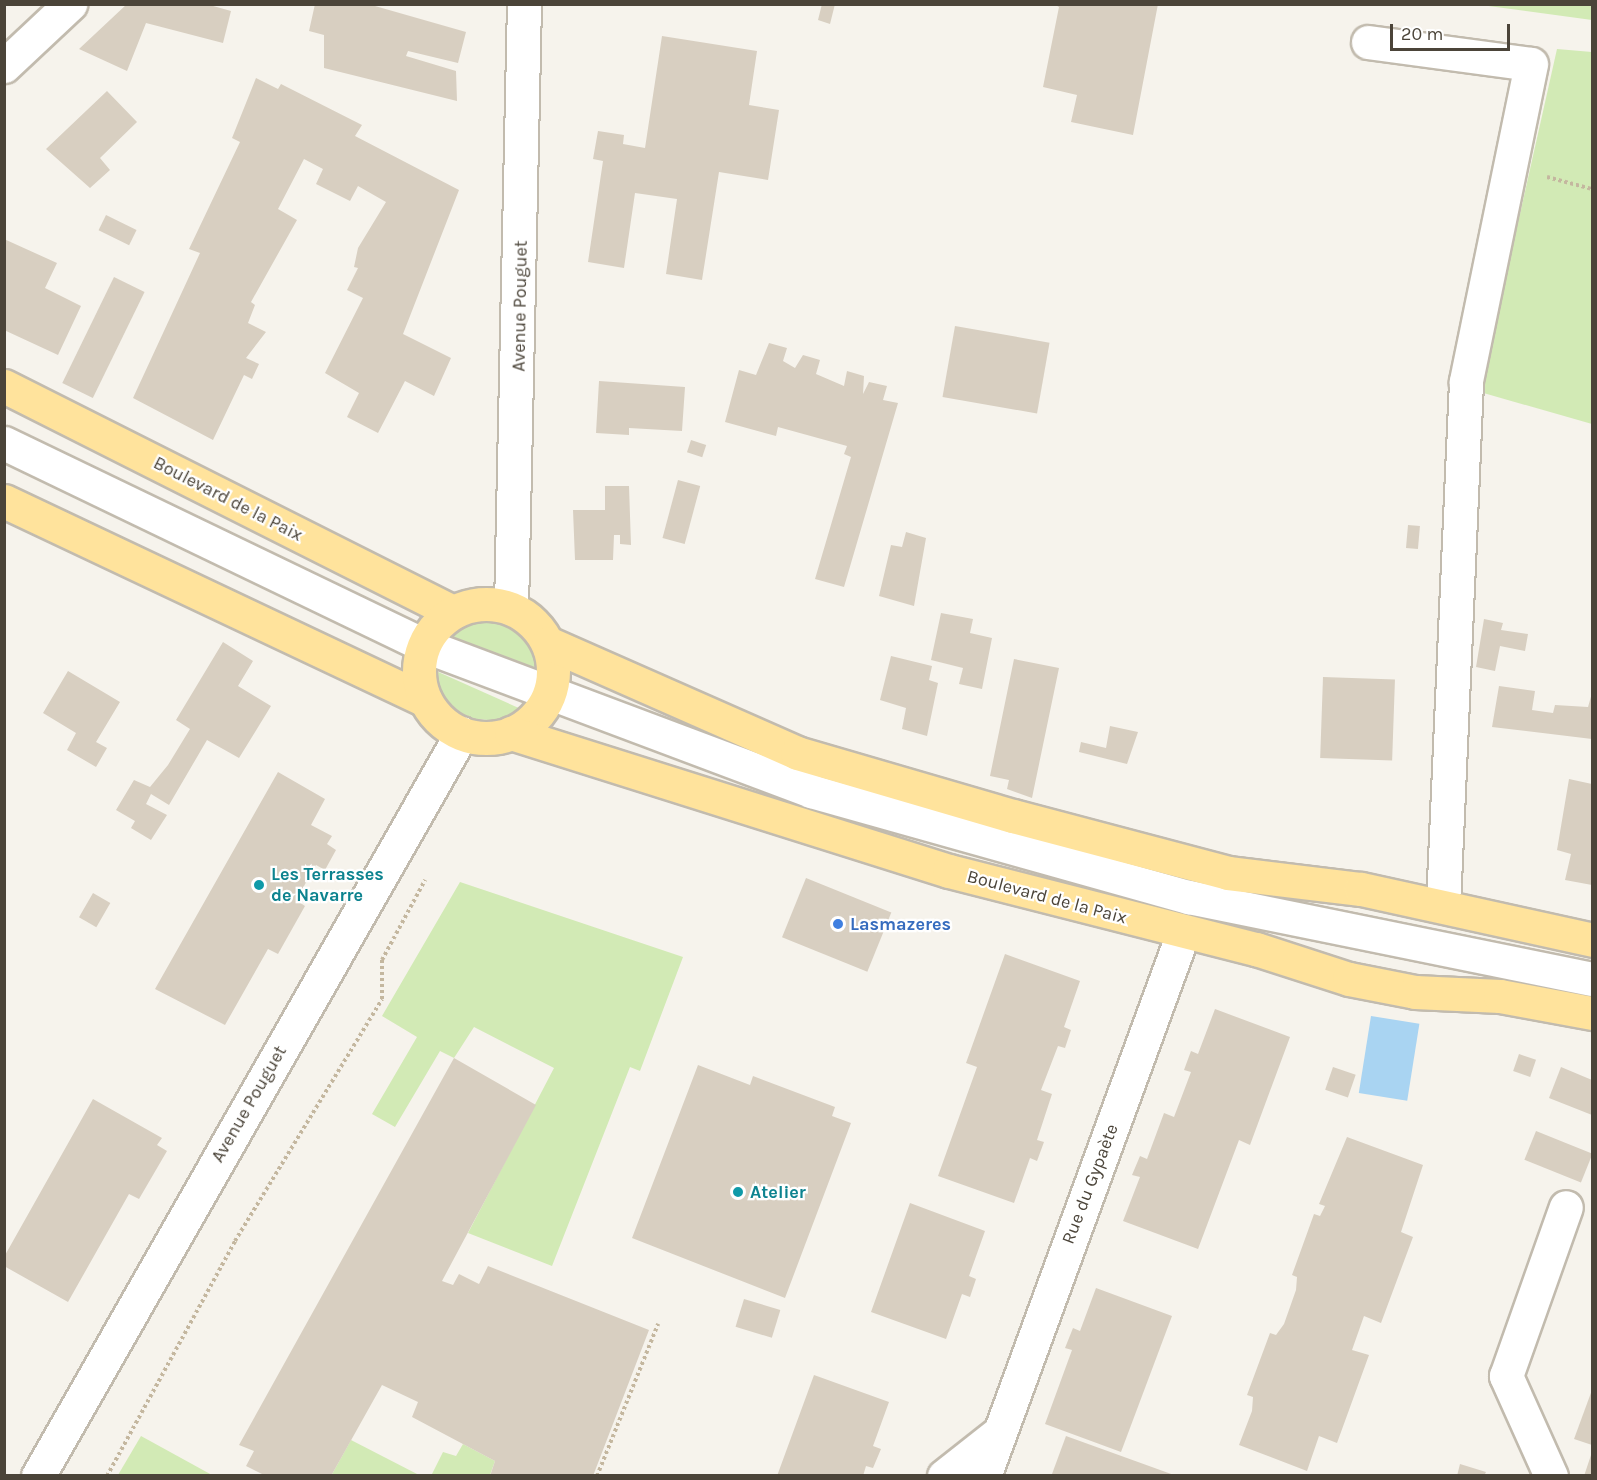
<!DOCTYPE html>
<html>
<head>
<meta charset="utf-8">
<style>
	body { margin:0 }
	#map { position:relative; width:1597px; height:1480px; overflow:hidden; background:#f6f3ec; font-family:Karla,sans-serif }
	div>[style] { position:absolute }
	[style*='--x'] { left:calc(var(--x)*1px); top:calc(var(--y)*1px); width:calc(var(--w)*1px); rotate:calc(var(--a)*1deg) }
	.green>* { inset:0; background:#d2eab5 }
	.water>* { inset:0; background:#a9d4f2; transform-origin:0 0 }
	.building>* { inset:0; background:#d8cfc1; transform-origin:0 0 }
	.path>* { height:4px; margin-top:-2px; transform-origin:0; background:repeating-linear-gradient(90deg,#c4b79f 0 3px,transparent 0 6px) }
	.roads { filter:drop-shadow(2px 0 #c2bbae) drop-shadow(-2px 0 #c2bbae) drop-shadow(0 2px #c2bbae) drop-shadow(0 -2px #c2bbae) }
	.minor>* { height:33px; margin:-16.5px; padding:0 16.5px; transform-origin:16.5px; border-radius:16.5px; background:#fff }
	.major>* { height:33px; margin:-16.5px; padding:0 16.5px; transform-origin:16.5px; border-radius:16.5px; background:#ffe39c }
	.major>.ring { margin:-16.5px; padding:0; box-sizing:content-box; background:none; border:33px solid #ffe39c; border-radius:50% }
	.dots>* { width:16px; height:16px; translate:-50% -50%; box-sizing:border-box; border:3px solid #fff; border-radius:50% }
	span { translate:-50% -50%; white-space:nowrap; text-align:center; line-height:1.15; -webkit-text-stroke:4.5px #fff; paint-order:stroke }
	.street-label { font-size:18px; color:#4b4439 }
	.culture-label { font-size:18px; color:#0d838f; font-weight:700 }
	.left { translate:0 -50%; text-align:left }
	.shop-label { font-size:18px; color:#366cbe; font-weight:700 }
	.frame { position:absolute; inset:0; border:6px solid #4b4439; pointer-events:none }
	.scale { position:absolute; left:1390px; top:24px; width:120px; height:27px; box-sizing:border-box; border:3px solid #4b4439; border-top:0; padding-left:8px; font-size:18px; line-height:21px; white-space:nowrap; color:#4b4439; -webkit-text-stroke:4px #fff; paint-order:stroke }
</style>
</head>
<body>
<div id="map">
	<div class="green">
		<i style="clip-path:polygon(1481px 5px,1592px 5px,1592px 20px)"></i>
		<i style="clip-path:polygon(1557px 49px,1592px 52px,1592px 424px,1480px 392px)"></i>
		<i style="clip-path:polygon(481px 618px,498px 619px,526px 636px,538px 672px,448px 636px)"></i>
		<i style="clip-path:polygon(436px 671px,521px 709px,500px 721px,466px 718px,441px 695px)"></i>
		<i style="clip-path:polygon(460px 882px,683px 957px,640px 1071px,630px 1067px,552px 1266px,468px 1233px,554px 1068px,474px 1027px,454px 1058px,440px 1051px,395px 1127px,372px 1114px,417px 1037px,382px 1016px)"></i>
		<i style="clip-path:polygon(141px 1436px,212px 1475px,118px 1475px)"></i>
		<i style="clip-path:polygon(351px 1440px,419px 1475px,331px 1476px)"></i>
		<i style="clip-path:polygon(463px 1444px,495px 1461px,490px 1475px,431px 1476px,443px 1452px,456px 1456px)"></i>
	</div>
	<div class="water">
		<i style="left:1371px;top:1016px;width:49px;height:78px;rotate:9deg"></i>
	</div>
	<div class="building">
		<i style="clip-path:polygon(127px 4px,206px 4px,231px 11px,223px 43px,146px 23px,127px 71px,79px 49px)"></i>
		<i style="clip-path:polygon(315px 4px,368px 4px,466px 32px,458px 63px,408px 51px,406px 56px,456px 71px,457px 101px,324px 68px,324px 35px,309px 31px)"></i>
		<i style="clip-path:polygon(822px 4px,835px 4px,830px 24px,818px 20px)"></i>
		<i style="clip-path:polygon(1054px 4px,1158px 4px,1133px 135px,1071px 122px,1077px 95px,1043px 87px,1059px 7px)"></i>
		<i style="clip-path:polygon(662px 36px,757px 51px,749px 105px,779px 110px,768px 180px,719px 172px,702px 280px,666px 274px,677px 199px,635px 193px,624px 268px,588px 262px,603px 161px,593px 159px,598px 131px,624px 135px,623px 144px,645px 148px)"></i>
		<i style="clip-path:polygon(256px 78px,278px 89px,281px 84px,362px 125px,355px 136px,459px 190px,403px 334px,451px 358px,434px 396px,405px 381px,378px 433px,347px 417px,359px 393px,325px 373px,363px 298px,347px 290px,358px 268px,354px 267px,358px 248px,386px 202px,358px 186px,350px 201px,316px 184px,323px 169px,304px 159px,278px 209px,297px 220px,251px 302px,255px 305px,248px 323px,266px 332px,246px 358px,259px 364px,252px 379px,244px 375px,213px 440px,133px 398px,200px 253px,189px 249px,240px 142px,232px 138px)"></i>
		<i style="clip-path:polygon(107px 91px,137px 122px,100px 158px,110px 170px,90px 188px,46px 149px)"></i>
		<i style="left:106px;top:215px;width:34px;height:17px;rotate:26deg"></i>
		<i style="clip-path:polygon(4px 239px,57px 263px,45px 288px,81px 306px,58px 355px,4px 330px)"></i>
		<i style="left:114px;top:277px;width:34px;height:118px;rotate:26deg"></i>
		<i style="left:955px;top:326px;width:96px;height:72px;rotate:10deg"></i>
		<i style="clip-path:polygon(769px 343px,787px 348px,783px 361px,795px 368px,803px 355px,820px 360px,816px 374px,844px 386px,847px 371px,864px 376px,863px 394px,869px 382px,887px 386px,883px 400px,898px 403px,844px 587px,815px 579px,851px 457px,844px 454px,847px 446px,778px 427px,776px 436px,725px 422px,739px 370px,756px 375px)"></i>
		<i style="clip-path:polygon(599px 381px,685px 387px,682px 431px,629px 428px,629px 435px,596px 433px)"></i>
		<i style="left:691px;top:440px;width:16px;height:13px;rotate:18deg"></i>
		<i style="left:678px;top:480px;width:23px;height:60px;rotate:15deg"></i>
		<i style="clip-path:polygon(605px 486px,629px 486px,631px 545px,620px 544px,620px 535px,614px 535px,613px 560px,575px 560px,573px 510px,605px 510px)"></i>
		<i style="left:1408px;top:525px;width:12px;height:23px;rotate:5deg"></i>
		<i style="clip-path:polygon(906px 532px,926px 538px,914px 606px,879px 596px,891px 545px,902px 547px)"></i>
		<i style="clip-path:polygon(941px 613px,973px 619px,970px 633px,992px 638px,982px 689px,959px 684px,963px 668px,931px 660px)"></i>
		<i style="clip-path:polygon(1484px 619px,1503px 623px,1501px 630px,1528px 634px,1525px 651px,1500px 646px,1495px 671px,1476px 667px)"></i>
		<i style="clip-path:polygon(223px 642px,253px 661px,238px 686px,271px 706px,239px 758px,207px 740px,169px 805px,151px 794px,146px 804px,167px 815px,151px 840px,131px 828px,135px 821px,116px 810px,134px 780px,150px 787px,168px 765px,190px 729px,176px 720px)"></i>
		<i style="clip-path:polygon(891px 656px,932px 666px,929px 680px,938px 683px,927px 736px,902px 729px,906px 708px,880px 700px)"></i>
		<i style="clip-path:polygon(1014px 659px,1059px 668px,1032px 798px,1007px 789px,1009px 780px,990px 776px)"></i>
		<i style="clip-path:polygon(68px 671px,120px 702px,96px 742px,107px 748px,96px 767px,67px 750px,76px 733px,43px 713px)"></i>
		<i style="left:1323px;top:677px;width:72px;height:81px;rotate:2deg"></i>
		<i style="clip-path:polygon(1499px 686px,1535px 691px,1532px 710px,1553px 713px,1555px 705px,1588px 707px,1592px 693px,1592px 739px,1492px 727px)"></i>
		<i style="clip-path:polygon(1110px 726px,1138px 732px,1127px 764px,1079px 752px,1081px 742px,1106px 748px)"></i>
		<i style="clip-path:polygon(278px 772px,325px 799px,311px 825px,332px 836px,327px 844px,336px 850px,325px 870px,316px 865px,296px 900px,305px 906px,278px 954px,268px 949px,225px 1025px,155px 989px)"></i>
		<i style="clip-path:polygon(1569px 779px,1592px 784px,1592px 885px,1565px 880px,1571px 854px,1557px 850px)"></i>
		<i style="left:806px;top:878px;width:92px;height:64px;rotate:22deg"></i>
		<i style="left:93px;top:893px;width:20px;height:28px;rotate:30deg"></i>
		<i style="clip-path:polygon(1005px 954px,1080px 981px,1064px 1027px,1071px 1030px,1065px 1048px,1058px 1046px,1041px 1090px,1052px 1094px,1037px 1140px,1044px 1142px,1037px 1161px,1030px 1158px,1014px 1203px,938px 1176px,977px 1067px,966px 1063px)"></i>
		<i style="clip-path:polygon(1215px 1009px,1290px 1037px,1250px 1145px,1239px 1140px,1198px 1249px,1123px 1221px,1140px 1177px,1132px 1175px,1140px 1156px,1147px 1159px,1164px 1113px,1174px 1117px,1191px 1072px,1184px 1070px,1191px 1051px,1198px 1054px)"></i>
		<i style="left:1519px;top:1054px;width:18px;height:18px;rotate:19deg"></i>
		<i style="clip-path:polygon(454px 1058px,536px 1105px,442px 1281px,453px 1285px,459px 1274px,479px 1284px,488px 1266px,649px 1330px,593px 1476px,490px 1476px,495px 1461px,412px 1417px,418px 1402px,382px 1385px,331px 1476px,266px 1476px,246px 1466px,254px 1451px,239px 1445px)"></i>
		<i style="clip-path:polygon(698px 1065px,750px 1085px,753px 1076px,835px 1107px,832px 1116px,851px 1123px,785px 1298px,632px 1238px)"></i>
		<i style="left:1333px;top:1067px;width:24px;height:24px;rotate:19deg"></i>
		<i style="clip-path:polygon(1561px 1067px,1592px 1080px,1592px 1115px,1549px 1098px)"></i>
		<i style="clip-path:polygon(93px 1099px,162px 1138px,157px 1145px,167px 1151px,139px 1199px,129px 1194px,68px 1302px,4px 1266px,4px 1257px)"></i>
		<i style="left:1536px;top:1131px;width:61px;height:31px;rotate:22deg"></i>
		<i style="clip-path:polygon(1347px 1137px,1423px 1165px,1401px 1232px,1413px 1237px,1381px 1323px,1364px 1316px,1352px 1350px,1369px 1355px,1337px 1443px,1319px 1436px,1307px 1471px,1239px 1445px,1252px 1411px,1253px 1397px,1247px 1395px,1270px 1333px,1276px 1335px,1284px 1324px,1296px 1290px,1297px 1277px,1292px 1275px,1314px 1214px,1320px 1216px,1325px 1206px,1319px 1204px)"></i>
		<i style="clip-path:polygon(910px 1203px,985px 1231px,969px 1276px,976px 1279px,970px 1297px,962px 1294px,946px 1339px,871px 1312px)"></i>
		<i style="clip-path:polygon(1096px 1288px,1172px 1316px,1121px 1452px,1045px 1424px,1072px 1350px,1065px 1348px,1073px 1328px,1080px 1331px)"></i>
		<i style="left:744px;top:1299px;width:38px;height:29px;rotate:17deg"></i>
		<i style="clip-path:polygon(814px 1375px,889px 1402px,873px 1446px,881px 1449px,873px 1468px,866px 1466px,863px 1476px,777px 1476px)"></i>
		<i style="clip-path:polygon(1592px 1390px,1592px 1445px,1574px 1439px)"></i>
		<i style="clip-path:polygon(1066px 1436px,1174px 1475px,1174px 1476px,1052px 1474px)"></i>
		<i style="clip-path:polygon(1592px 1452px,1592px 1476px,1584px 1476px)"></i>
		<i style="clip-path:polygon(1460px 1464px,1486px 1472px,1484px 1476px,1457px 1476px)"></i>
	</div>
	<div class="path">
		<i style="--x:1547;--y:177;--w:47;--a:14.9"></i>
		<i style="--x:107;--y:1476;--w:268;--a:-61.4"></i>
		<i style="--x:235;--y:1241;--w:283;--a:-58.7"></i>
		<i style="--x:382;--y:999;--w:39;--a:-90"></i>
		<i style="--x:382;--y:960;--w:91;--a:-61.7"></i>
		<i style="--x:597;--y:1476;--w:164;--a:-68.1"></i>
	</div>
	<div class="roads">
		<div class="minor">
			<i style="--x:1368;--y:42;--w:164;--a:7.7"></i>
			<i style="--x:1531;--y:64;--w:325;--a:101.6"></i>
			<i style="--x:1466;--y:382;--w:524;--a:92.52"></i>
			<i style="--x:4;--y:66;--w:91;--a:-43.2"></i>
			<i style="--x:4;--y:443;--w:465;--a:25.7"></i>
			<i style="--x:423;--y:645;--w:415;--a:20.6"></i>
			<i style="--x:811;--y:791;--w:393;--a:15.7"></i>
			<i style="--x:1189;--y:897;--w:411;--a:11.5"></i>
			<i style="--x:511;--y:608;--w:604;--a:-88.77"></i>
			<i style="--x:38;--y:1476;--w:855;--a:-60.29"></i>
			<i style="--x:944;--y:1476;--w:66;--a:-38.3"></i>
			<i style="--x:984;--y:1476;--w:578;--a:-69.87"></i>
			<i style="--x:1551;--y:1476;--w:110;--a:-114.2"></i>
			<i style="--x:1506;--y:1376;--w:179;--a:-70.5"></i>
		</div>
		<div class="major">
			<i style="--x:4;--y:386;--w:503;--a:26.72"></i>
			<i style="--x:4;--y:501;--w:466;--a:25.3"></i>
			<i class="ring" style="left:419px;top:604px;width:101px;height:101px"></i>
			<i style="--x:548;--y:643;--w:272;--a:23.8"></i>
			<i style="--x:797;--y:753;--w:225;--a:16.3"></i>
			<i style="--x:1013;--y:816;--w:222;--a:14.8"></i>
			<i style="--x:1228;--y:873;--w:134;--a:6.9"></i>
			<i style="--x:1361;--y:889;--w:237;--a:12.4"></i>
			<i style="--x:511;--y:733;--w:459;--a:17.5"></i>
			<i style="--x:949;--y:871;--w:317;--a:14.3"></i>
			<i style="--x:1256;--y:949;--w:98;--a:17.9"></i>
			<i style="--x:1349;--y:979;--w:67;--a:11.1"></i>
			<i style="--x:1415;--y:992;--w:85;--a:2.7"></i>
			<i style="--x:1500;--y:996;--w:94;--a:10.5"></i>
		</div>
	</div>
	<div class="dots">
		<i style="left:259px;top:885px;background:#0f9aa8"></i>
		<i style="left:838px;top:924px;background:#3f7fe0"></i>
		<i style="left:738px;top:1192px;background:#0f9aa8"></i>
	</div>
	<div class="street-label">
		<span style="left:520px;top:306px;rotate:-89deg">Avenue Pouguet</span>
		<span style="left:228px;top:499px;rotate:27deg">Boulevard de la Paix</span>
		<span style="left:1047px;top:897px;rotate:15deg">Boulevard de la Paix</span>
		<span style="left:249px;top:1104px;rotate:-60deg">Avenue Pouguet</span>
		<span style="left:1090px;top:1184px;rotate:-69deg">Rue du Gypaète</span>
	</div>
	<div class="culture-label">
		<span class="left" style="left:271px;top:885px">Les Terrasses<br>de Navarre</span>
		<span class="left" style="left:750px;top:1192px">Atelier</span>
	</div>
	<div class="shop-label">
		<span class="left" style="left:850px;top:924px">Lasmazeres</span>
	</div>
	<div class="frame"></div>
	<div class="scale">20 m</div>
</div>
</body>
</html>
